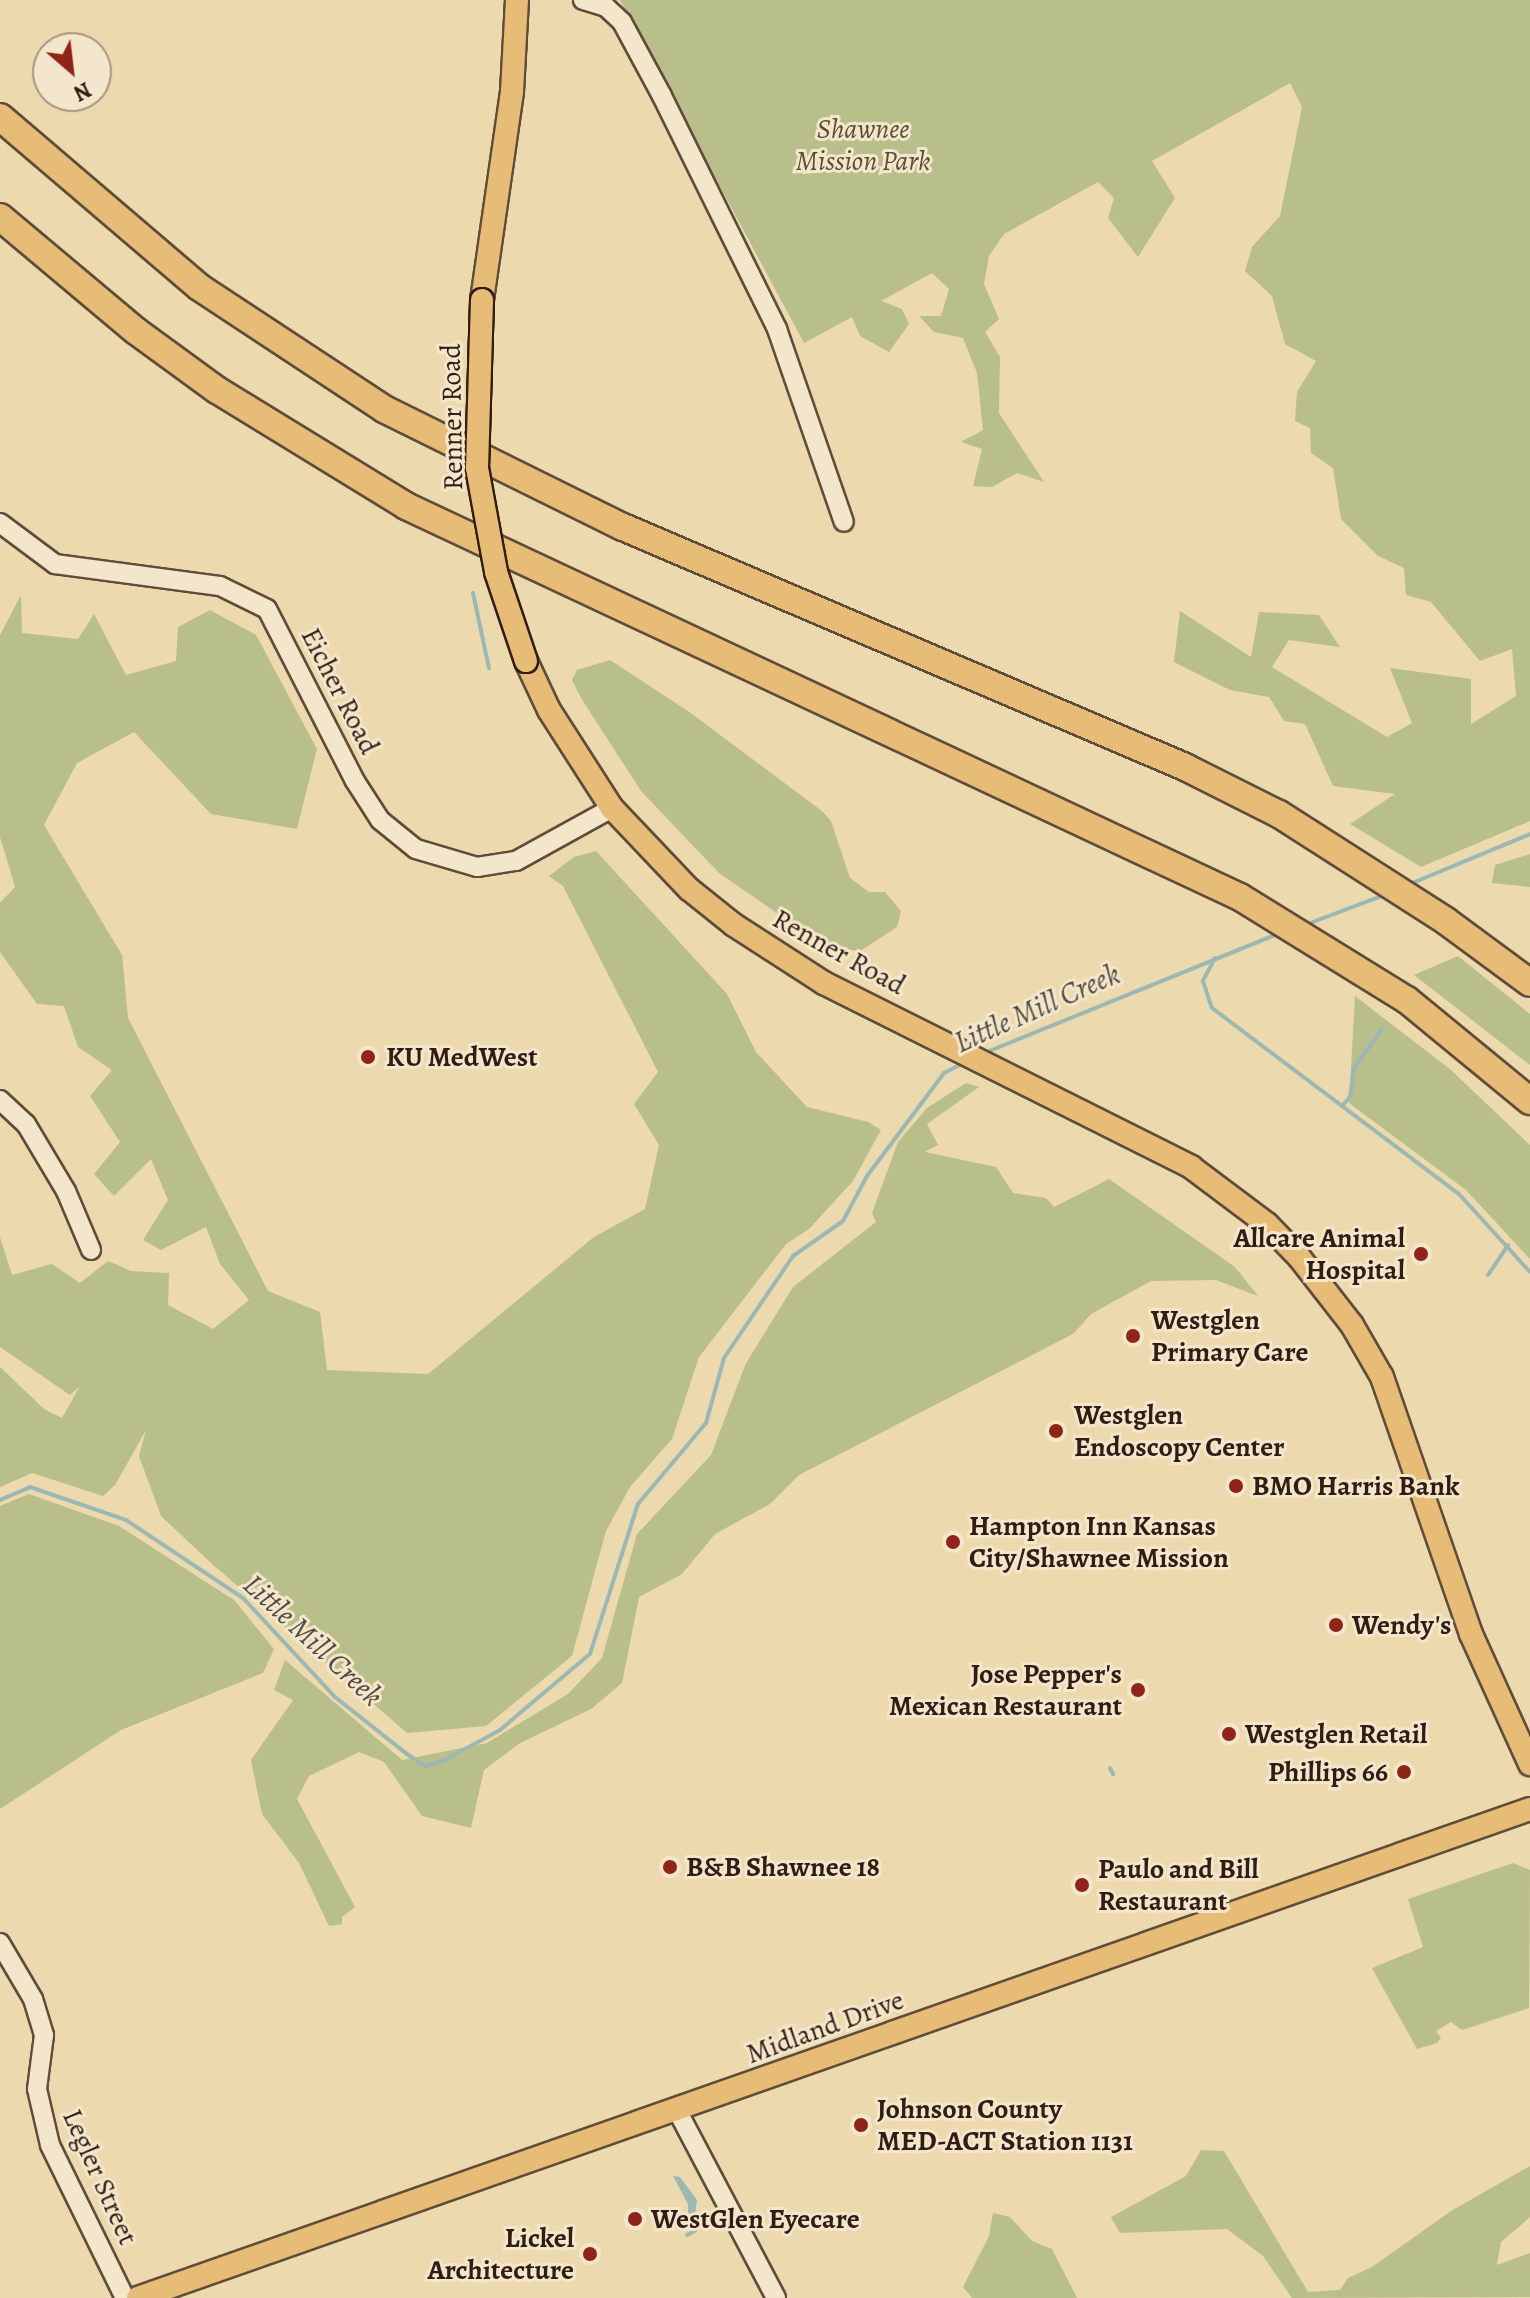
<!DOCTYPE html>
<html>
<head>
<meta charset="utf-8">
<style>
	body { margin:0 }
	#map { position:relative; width:1530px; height:2298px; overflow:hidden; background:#ecd9ad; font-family:Alegreya,serif }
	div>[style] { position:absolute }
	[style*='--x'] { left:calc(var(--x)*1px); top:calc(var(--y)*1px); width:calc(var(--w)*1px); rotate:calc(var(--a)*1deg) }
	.green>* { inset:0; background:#b8bf8a }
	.water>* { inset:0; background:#9cb8b4 }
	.stream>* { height:4px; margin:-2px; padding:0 2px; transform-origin:2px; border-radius:2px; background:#9cb8b4 }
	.roads { filter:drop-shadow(2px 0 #604c3b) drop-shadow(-2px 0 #604c3b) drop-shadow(0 2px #604c3b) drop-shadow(0 -2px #604c3b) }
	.minor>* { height:18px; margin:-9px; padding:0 9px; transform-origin:9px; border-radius:9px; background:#f3e6ca }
	.major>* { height:22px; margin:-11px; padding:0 11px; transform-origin:11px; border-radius:11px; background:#e6bc76 }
	.highway>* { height:26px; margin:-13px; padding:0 13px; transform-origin:13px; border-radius:13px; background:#e6bc76 }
	.bridges { filter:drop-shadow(2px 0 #321d15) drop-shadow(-2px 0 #321d15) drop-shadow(0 2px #321d15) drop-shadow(0 -2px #321d15) }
	.major-bridge>* { height:22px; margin:-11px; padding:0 11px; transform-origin:11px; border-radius:11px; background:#e6bc76 }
	.dots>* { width:22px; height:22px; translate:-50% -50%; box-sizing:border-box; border:4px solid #f3e6ca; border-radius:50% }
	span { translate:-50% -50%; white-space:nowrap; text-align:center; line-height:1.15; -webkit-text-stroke:6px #f3e6ca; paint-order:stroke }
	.park-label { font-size:28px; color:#5a4e38; font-style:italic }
	.street-label { font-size:28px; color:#321d15 }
	.poi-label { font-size:28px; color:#321d15; font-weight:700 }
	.left { translate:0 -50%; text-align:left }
	.right { translate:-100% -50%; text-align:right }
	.water-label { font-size:30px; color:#524c45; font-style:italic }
	.north { position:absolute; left:32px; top:32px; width:80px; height:80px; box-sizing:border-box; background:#f3e6ca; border:2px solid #a69682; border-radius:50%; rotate:152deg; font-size:22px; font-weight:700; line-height:32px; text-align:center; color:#321d15 }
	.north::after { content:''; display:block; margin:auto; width:28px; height:36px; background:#8f2418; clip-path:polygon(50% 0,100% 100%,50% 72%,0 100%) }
</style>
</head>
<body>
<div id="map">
	<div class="green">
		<i style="clip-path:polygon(620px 0,1530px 0,1530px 821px,1421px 867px,1350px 824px,1395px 794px,1333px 786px,1305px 724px,1284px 721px,1269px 697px,1230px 690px,1174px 662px,1180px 611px,1251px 657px,1259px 612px,1319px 615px,1340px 647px,1289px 640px,1272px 667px,1387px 737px,1412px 723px,1390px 668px,1471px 679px,1471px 724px,1516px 696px,1512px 649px,1480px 661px,1431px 602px,1406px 595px,1404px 568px,1378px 556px,1341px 519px,1333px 468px,1311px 453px,1310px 428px,1295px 421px,1297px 392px,1316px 361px,1285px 344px,1272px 296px,1245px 271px,1252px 247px,1280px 216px,1302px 107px,1290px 83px,1152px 161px,1175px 198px,1138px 257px,1108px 218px,1114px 198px,1098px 182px,1004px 234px,989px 256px,984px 284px,999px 319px,985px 332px,1000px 357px,999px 413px,1044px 482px,1017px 473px,992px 487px,973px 486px,982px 449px,961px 442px,983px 430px,977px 373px,963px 338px,934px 332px,919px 316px,941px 316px,949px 289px,932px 273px,881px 301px,902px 309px,909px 324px,889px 352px,860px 336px,852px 317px,804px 343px)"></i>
		<i style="clip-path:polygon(21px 595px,22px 633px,78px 639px,94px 614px,126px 675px,176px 661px,178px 627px,210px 610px,256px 635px,317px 749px,297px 829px,211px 814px,134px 732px,77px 763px,44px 825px,122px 955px,128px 1018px,268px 1291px,320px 1312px,327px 1370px,428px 1374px,594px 1237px,645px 1209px,659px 1145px,634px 1104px,658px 1072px,563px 886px,549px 876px,574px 857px,596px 851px,727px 994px,756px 1052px,807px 1107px,868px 1122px,881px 1130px,853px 1181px,809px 1229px,786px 1244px,699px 1357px,672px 1439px,630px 1487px,606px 1531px,572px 1656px,486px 1726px,407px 1733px,211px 1563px,161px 1516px,139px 1456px,146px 1430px,115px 1485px,103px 1496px,32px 1473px,0 1487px,0 1367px,44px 1409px,62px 1418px,80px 1386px,70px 1395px,0 1347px,0 1237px,12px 1275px,52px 1264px,80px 1283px,108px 1261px,131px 1271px,169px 1273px,168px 1305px,213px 1329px,249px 1300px,220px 1264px,206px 1227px,161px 1250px,143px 1240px,168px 1200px,151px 1159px,114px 1196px,94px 1174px,120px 1142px,90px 1096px,112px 1070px,78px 1047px,64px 1006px,37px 1004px,0 952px,0 903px,15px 887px,0 837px,0 635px)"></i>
		<i style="clip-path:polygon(610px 660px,688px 711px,822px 811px,831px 821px,850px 878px,869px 892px,885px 892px,901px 911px,897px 927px,860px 951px,826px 947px,719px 873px,641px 791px,581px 698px,572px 680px,577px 670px)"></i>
		<i style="clip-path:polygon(1530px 854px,1530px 887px,1492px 883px,1495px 865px)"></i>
		<i style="clip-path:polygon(1458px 956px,1530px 1014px,1530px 1065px,1414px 975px)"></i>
		<i style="clip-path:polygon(1355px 996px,1451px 1070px,1530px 1145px,1530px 1259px,1466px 1190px,1349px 1103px)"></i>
		<i style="clip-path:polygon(966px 1083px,979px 1087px,927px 1124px,938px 1145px,925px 1152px,996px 1167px,1013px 1193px,1046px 1198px,1054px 1207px,1109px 1179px,1235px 1267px,1258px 1296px,1216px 1280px,1151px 1281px,1091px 1314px,1073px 1334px,799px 1475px,770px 1504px,715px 1534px,682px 1574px,639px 1597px,622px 1683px,591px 1709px,520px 1743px,484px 1770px,471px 1828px,422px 1816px,384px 1762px,359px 1752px,309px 1776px,297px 1799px,355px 1907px,342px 1917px,342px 1924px,329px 1926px,299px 1863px,262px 1814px,251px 1760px,293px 1700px,274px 1690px,285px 1660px,402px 1760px,487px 1743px,568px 1694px,602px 1658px,637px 1534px,711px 1455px,746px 1363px,793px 1287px,876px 1222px,872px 1213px,898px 1142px,927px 1108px)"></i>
		<i style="clip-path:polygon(29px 1494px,119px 1526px,234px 1600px,274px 1649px,263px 1673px,121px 1730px,0 1809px,0 1506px)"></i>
		<i style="clip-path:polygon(1513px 1863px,1530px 1870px,1529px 2008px,1462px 2030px,1451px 2022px,1436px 2031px,1441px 2038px,1437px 2043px,1417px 2049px,1372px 1968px,1423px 1947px,1408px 1899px)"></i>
		<i style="clip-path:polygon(1201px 2150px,1224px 2151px,1308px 2292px,1340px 2290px,1348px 2278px,1372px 2267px,1451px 2211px,1530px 2166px,1530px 2217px,1501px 2242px,1497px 2265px,1530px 2253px,1530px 2297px,1292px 2298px,1263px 2256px,1227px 2229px,1120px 2233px,1111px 2217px,1186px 2176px)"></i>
		<i style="clip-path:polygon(993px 2213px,1010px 2217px,1032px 2241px,1052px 2249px,1077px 2298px,972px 2298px,963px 2287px,989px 2236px)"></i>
	</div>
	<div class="water">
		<i style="clip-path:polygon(673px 2176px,680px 2177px,697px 2200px,695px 2215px,688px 2221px,688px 2204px)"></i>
	</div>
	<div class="stream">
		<i style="--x:473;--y:593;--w:77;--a:78"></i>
		<i style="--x:1410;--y:884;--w:130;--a:-22.6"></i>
		<i style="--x:1305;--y:925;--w:88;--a:-20.7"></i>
		<i style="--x:1215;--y:958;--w:26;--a:118"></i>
		<i style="--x:1203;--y:981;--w:28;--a:72"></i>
		<i style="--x:1212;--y:1008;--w:309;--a:37"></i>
		<i style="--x:1459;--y:1194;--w:105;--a:47.7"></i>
		<i style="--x:982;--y:1054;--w:319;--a:-22.1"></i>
		<i style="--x:1342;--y:1106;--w:12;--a:-48"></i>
		<i style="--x:1350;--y:1097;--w:29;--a:-82"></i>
		<i style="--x:1354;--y:1068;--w:48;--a:-54.3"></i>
		<i style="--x:1488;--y:1275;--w:36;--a:-56"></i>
		<i style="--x:0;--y:1500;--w:33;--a:-23"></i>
		<i style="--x:30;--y:1487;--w:102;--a:19"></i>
		<i style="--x:126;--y:1520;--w:141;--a:33.7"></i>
		<i style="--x:243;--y:1598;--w:135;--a:47.1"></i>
		<i style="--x:335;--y:1697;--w:92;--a:38.4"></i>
		<i style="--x:407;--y:1754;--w:22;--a:34"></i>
		<i style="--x:425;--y:1766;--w:19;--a:-16"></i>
		<i style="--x:443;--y:1761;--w:65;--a:-28.5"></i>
		<i style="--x:500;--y:1730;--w:118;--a:-40.2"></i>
		<i style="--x:590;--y:1654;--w:157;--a:-72.3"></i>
		<i style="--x:638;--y:1504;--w:106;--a:-50"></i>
		<i style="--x:706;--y:1423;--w:67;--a:-74.5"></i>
		<i style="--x:724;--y:1358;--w:123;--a:-55.9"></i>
		<i style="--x:793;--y:1256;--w:61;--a:-35"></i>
		<i style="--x:843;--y:1221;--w:51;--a:-61.9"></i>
		<i style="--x:867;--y:1176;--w:129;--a:-53.2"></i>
		<i style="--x:944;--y:1073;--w:22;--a:-27"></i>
		<i style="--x:1110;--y:1768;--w:7;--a:63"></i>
		<i style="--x:687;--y:2235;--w:10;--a:-29"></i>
	</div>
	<div class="roads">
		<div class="minor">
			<i style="--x:583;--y:0;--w:24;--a:17"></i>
			<i style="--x:606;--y:7;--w:22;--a:43"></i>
			<i style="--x:622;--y:22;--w:84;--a:61.6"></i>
			<i style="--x:662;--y:96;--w:260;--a:63.7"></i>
			<i style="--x:777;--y:329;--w:204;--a:70.9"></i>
			<i style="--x:0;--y:523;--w:69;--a:36.7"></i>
			<i style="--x:55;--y:564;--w:166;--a:7.6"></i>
			<i style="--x:220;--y:586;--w:52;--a:26.1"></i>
			<i style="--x:267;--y:609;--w:193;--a:62.9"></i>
			<i style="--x:355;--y:781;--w:46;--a:57.3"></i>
			<i style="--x:380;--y:820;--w:46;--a:38.9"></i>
			<i style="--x:416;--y:849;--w:64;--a:16.4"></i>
			<i style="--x:477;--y:867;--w:39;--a:-9"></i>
			<i style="--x:516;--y:861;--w:110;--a:-28.9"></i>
			<i style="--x:0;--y:1100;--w:35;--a:43"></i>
			<i style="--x:26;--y:1124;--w:78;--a:59.2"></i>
			<i style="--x:66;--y:1191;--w:64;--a:67"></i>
			<i style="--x:0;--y:1943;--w:65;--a:59.5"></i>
			<i style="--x:33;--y:1999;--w:38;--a:73"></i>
			<i style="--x:44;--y:2035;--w:54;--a:97.4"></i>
			<i style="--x:37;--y:2089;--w:57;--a:76.9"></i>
			<i style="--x:50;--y:2145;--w:170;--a:63.9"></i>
			<i style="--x:678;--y:2112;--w:210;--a:62.2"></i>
		</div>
		<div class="major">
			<i style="--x:482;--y:300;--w:210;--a:-81.8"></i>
			<i style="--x:512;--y:92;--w:92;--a:-86.9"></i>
			<i style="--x:526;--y:661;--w:54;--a:64.9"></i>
			<i style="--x:549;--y:710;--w:117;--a:57.3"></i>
			<i style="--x:612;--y:808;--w:112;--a:46.5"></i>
			<i style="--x:689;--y:889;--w:58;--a:38.7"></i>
			<i style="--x:734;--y:925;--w:107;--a:32.8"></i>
			<i style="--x:824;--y:983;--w:411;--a:26.6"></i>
			<i style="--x:1191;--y:1167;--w:95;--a:36.9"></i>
			<i style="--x:1267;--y:1224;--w:46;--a:45.9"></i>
			<i style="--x:1299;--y:1257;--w:86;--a:52.1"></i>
			<i style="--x:1352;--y:1325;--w:60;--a:60"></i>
			<i style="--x:1382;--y:1377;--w:272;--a:70.9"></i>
			<i style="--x:1471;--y:1634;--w:143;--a:65.6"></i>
			<i style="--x:138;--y:2298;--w:1475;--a:-19.36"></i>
		</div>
		<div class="highway">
			<i style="--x:0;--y:117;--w:262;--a:40.5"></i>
			<i style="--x:199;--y:287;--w:222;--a:33.4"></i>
			<i style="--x:384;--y:409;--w:267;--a:26.3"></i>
			<i style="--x:623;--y:527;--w:611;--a:23.12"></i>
			<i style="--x:1185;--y:767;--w:105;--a:26.6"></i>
			<i style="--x:1279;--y:814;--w:198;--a:32.6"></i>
			<i style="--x:1446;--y:921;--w:104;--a:36.4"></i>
			<i style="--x:0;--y:217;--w:177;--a:40"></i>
			<i style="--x:136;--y:331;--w:100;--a:36.1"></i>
			<i style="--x:217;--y:390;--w:222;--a:31.5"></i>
			<i style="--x:406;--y:506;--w:921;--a:25.12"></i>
			<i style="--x:1240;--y:897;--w:196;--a:31.7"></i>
			<i style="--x:1407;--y:1000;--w:159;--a:39.4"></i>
		</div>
	</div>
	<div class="bridges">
		<div class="major-bridge">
			<i style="--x:482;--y:300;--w:168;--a:91.7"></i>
			<i style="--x:477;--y:468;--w:106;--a:79.6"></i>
			<i style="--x:496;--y:572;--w:94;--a:71.4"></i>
		</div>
	</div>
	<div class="dots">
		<i style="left:368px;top:1057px;background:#8f2418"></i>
		<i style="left:1421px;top:1254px;background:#8f2418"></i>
		<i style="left:1133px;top:1336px;background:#8f2418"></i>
		<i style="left:1056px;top:1431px;background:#8f2418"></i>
		<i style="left:1236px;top:1486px;background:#8f2418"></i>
		<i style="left:953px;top:1542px;background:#8f2418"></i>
		<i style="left:1336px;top:1625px;background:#8f2418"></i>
		<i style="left:1138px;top:1690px;background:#8f2418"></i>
		<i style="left:1229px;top:1734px;background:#8f2418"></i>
		<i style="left:1404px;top:1772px;background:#8f2418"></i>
		<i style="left:670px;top:1867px;background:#8f2418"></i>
		<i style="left:1082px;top:1885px;background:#8f2418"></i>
		<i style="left:861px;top:2125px;background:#8f2418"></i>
		<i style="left:635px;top:2219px;background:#8f2418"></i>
		<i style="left:590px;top:2254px;background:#8f2418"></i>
	</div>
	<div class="park-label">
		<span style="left:863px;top:145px">Shawnee<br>Mission Park</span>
	</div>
	<div class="street-label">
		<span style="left:452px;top:417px;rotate:-91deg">Renner Road</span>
		<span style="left:340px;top:691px;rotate:63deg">Eicher Road</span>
		<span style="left:839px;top:952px;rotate:29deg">Renner Road</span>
		<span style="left:825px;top:2027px;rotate:-20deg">Midland Drive</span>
		<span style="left:100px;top:2177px;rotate:66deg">Legler Street</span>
	</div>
	<div class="poi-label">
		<span class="left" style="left:386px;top:1057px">KU MedWest</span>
		<span class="right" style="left:1405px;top:1254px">Allcare Animal<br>Hospital</span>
		<span class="left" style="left:1151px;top:1336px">Westglen<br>Primary Care</span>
		<span class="left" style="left:1074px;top:1431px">Westglen<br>Endoscopy Center</span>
		<span class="left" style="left:1252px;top:1486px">BMO Harris Bank</span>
		<span class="left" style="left:969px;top:1542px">Hampton Inn Kansas<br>City/Shawnee Mission</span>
		<span class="left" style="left:1352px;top:1625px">Wendy's</span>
		<span class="right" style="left:1122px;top:1690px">Jose Pepper's<br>Mexican Restaurant</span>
		<span class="left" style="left:1245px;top:1734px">Westglen Retail</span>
		<span class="right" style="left:1388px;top:1772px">Phillips 66</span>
		<span class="left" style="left:686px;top:1867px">B&amp;B Shawnee 18</span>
		<span class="left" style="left:1098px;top:1885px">Paulo and Bill<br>Restaurant</span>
		<span class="left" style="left:877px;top:2125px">Johnson County<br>MED-ACT Station 1131</span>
		<span class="left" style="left:651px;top:2219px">WestGlen Eyecare</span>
		<span class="right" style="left:574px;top:2254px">Lickel<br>Architecture</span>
	</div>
	<div class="water-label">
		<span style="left:1037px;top:1008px;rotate:-24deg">Little Mill Creek</span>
		<span style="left:313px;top:1640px;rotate:43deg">Little Mill Creek</span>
	</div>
	<div class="north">N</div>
</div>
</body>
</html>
